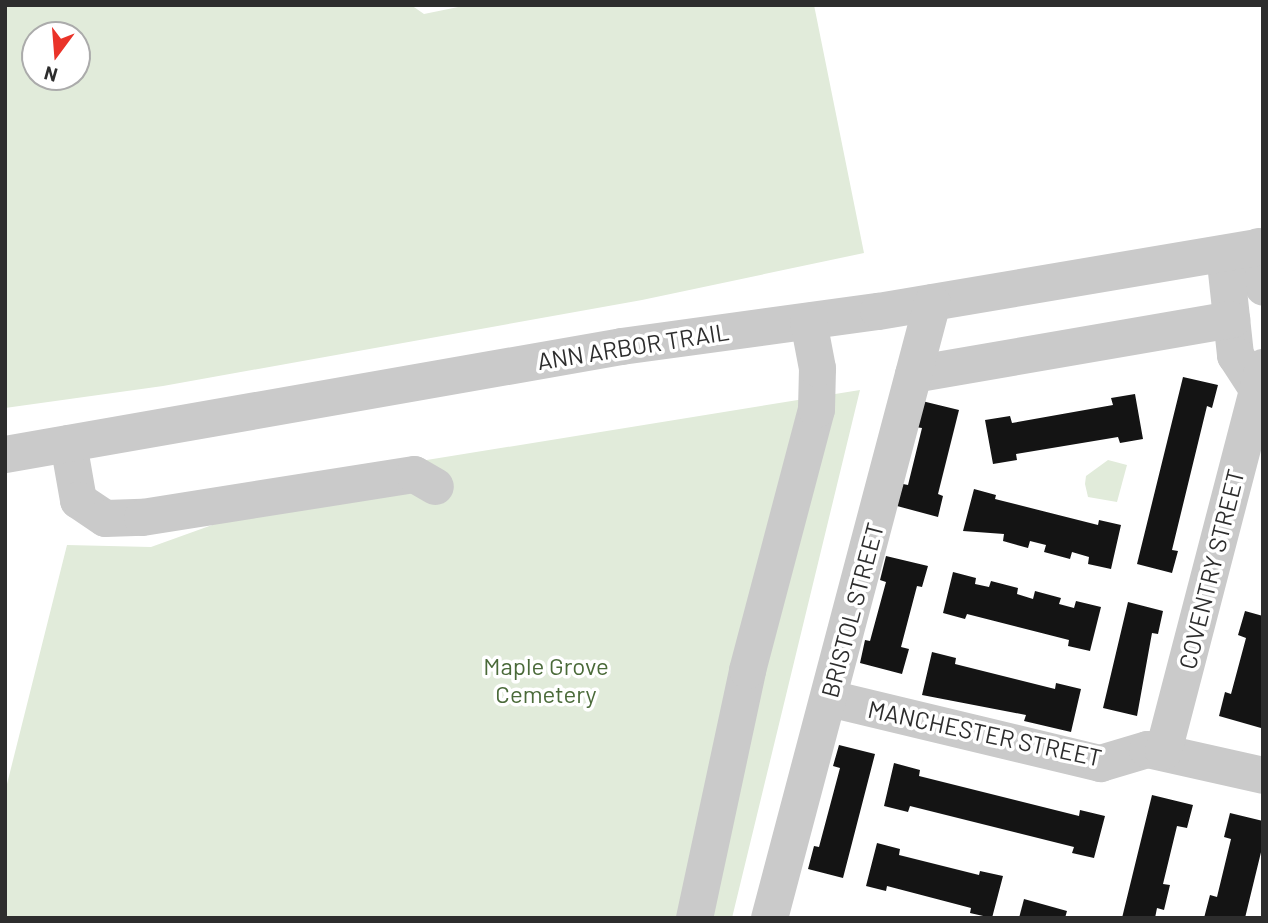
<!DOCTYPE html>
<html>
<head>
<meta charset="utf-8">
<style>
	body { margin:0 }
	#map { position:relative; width:1268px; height:923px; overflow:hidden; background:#fff; font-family:Barlow,sans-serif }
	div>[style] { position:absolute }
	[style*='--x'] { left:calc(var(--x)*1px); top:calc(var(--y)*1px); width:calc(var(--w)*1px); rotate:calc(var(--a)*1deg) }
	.green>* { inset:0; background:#e1ebda }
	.building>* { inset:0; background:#141414 }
	.minor>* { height:37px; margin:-18.5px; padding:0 18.5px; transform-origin:18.5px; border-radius:18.5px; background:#cacaca }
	span { translate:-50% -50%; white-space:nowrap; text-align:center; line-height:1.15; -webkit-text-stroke:7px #fff; paint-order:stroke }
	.street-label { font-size:24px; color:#2d2d2d }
	.park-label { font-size:24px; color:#4a6a39 }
	.frame { position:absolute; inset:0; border:7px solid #2d2d2d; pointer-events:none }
	.north { position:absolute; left:21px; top:21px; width:70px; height:70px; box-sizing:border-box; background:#fff; border:2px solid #ababab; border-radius:50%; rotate:196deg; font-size:19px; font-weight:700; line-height:28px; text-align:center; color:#2d2d2d }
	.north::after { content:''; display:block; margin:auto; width:24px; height:32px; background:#ea3329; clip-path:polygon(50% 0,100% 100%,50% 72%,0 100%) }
</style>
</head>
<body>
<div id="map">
	<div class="green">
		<i style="clip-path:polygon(evenodd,5px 5px,411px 5px,424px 14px,468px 5px,814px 5px,864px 253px,642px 300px,163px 386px,5px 408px,5px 5px,35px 35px,77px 35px,77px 77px,35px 77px,35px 35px)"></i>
		<i style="clip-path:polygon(860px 390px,732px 918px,5px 918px,5px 792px,67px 545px,151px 547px,365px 470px)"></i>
		<i style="clip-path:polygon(1108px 460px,1127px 465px,1117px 502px,1088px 497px,1085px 484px,1086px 476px)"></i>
	</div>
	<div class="building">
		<i style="clip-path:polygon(1183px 377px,1218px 385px,1212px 408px,1207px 406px,1172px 550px,1178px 551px,1172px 573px,1137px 564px)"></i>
		<i style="clip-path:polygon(1135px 394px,1143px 439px,1120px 443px,1118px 437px,1016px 454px,1017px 460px,993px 464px,985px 420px,1010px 416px,1012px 423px,1113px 405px,1111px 398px)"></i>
		<i style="clip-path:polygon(922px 401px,959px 410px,938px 494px,943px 496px,938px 517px,897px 506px,903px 484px,908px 485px,922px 428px,915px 427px)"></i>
		<i style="clip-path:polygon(974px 489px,996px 495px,995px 499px,1098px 525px,1099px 520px,1121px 525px,1111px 569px,1088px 564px,1089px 557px,1072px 552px,1070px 559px,1044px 552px,1046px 545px,1030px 541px,1028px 548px,1003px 541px,1004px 534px,963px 531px)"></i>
		<i style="clip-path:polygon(886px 556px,928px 566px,922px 587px,917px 586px,901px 647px,909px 649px,902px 674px,860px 663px,865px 640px,870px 641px,886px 582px,880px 580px)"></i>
		<i style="clip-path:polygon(953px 572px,976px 578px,975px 584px,989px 587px,991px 581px,1018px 588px,1017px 594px,1033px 599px,1035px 591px,1061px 598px,1059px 604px,1074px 608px,1076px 601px,1101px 607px,1090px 651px,1068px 646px,1069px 640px,967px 614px,965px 619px,943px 613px)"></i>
		<i style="clip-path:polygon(1128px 602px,1163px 611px,1158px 634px,1152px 633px,1137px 716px,1103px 708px)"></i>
		<i style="clip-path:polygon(1245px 611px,1263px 616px,1261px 728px,1219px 716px,1225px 692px,1231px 694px,1246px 638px,1238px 635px)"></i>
		<i style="clip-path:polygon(932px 652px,956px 658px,955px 664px,1055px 689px,1056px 683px,1081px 689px,1071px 732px,1024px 721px,1026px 715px,922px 695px)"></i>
		<i style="clip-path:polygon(839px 745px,875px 754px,843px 878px,808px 869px,814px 846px,819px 847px,840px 768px,833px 766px)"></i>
		<i style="clip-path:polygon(894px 763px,920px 770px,919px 776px,1079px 816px,1080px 810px,1105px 816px,1094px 858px,1072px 853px,1074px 847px,910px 806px,908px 812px,884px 806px)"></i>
		<i style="clip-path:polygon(1152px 795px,1193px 805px,1187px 828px,1177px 826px,1163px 884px,1170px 885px,1164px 910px,1157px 908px,1155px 918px,1122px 918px)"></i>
		<i style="clip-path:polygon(1230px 813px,1263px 821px,1263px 844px,1245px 918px,1204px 918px,1210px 895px,1217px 897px,1231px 839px,1224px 837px)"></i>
		<i style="clip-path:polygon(877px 843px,900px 849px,899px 855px,979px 875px,980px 871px,1003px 876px,992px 918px,970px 913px,971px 908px,887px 886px,886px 891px,866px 886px)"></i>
		<i style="clip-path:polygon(1024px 899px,1067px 911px,1065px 918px,1019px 918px)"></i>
	</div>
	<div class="minor">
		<i style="--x:1258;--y:246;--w:41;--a:83"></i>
		<i style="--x:1224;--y:253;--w:103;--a:83.8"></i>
		<i style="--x:1235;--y:355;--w:37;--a:57"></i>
		<i style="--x:913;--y:374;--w:323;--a:-9.8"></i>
		<i style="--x:68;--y:443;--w:58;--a:80"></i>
		<i style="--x:78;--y:500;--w:32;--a:34"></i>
		<i style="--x:105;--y:518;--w:37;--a:-2"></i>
		<i style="--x:142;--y:517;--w:275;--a:-9"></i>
		<i style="--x:414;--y:474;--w:24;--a:30"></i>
		<i style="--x:5;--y:454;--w:625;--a:-9.94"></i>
		<i style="--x:621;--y:346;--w:259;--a:-7.8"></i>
		<i style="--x:878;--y:311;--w:390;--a:-9.6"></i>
		<i style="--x:829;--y:698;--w:279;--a:13.5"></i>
		<i style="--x:1100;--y:763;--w:49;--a:-16.6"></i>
		<i style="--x:1147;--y:749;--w:119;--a:12.6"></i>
		<i style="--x:1163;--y:751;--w:397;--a:-75.4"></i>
		<i style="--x:694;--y:918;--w:254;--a:-77.9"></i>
		<i style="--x:747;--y:670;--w:270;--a:-75.2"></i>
		<i style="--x:816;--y:409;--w:41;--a:-88.6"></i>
		<i style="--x:817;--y:368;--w:48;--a:-100.8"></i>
		<i style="--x:769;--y:918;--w:637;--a:-75.18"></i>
	</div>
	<div class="street-label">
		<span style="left:633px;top:346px;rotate:-9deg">ANN ARBOR TRAIL</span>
		<span style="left:1211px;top:569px;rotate:-76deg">COVENTRY STREET</span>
		<span style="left:852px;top:610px;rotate:-75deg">BRISTOL STREET</span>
		<span style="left:985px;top:733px;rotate:12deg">MANCHESTER STREET</span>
	</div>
	<div class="park-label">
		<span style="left:546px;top:680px">Maple Grove<br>Cemetery</span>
	</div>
	<div class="frame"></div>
	<div class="north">N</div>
</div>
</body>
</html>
